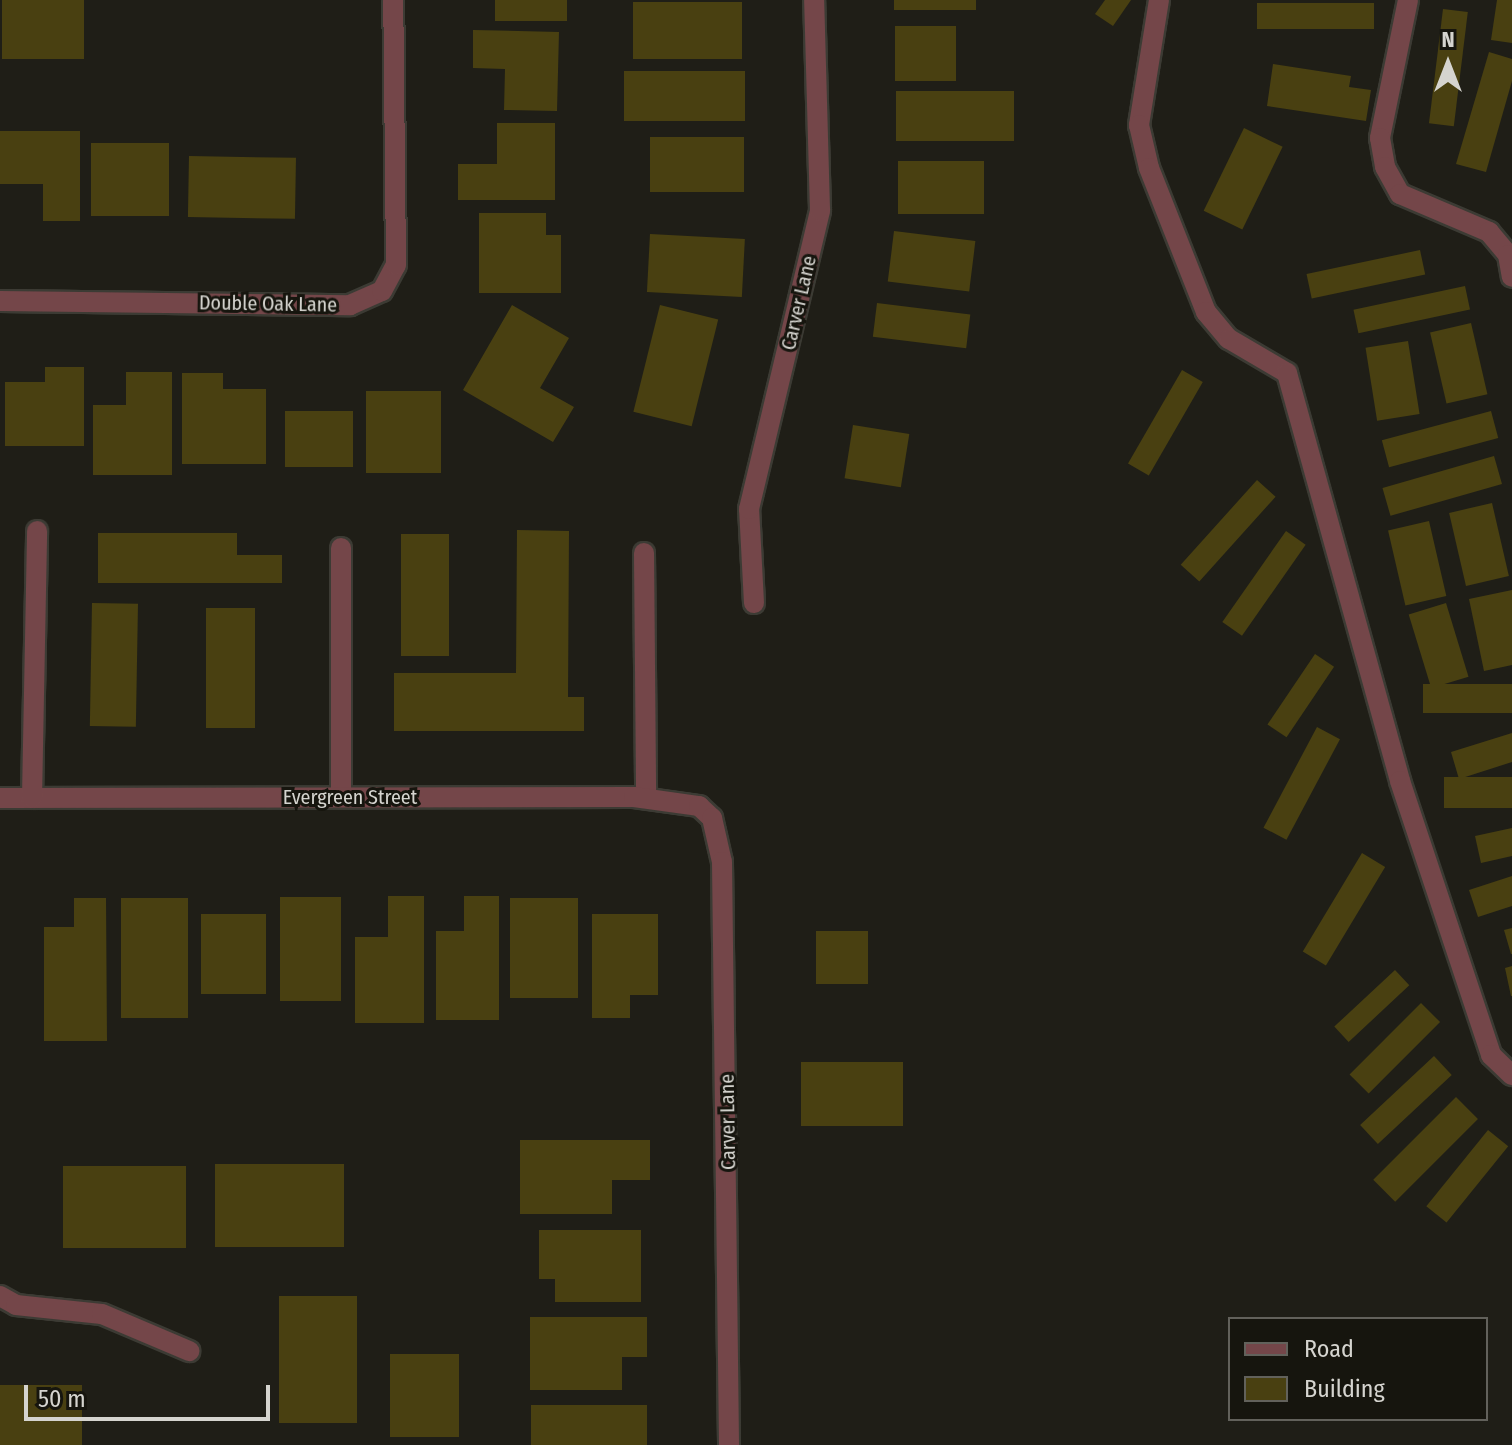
<!DOCTYPE html>
<html>
<head>
<meta charset="utf-8">
<style>
	body { margin:0 }
	#map { position:relative; width:1512px; height:1445px; overflow:hidden; background:#1f1e17; font-family:"Fira Sans Condensed",sans-serif }
	div>[style] { position:absolute }
	[style*='--x'] { left:calc(var(--x)*1px); top:calc(var(--y)*1px); width:calc(var(--w)*1px); rotate:calc(var(--a)*1deg) }
	.building>* { inset:0; background:#494011; transform-origin:0 0 }
	.roads { filter:drop-shadow(2px 0 #3c3b34) drop-shadow(-2px 0 #3c3b34) drop-shadow(0 2px #3c3b34) drop-shadow(0 -2px #3c3b34) }
	.minor>* { height:20px; margin:-10px; padding:0 10px; transform-origin:10px; border-radius:10px; background:#744649 }
	span { translate:-50% -50%; white-space:nowrap; text-align:center; line-height:1.15; -webkit-text-stroke:6px #16150e; paint-order:stroke }
	.street-label { font-size:20px; color:#d5d4cf }
	.legend { position:absolute; left:1228px; top:1317px; width:260px; height:104px; box-sizing:border-box; background:#16150e; border:2px solid #62615b; margin:0; padding:10px 14px; list-style:none; font-size:24px; color:#d5d4cf }
	.legend li { display:flex; align-items:center; gap:16px; height:40px }
	.legend b { width:40px; border:2px solid #62615b }
	.north { position:absolute; left:1408px; top:24px; width:80px; height:80px; -webkit-text-stroke:6px #16150e; paint-order:stroke; rotate:0deg; font-size:22px; font-weight:700; line-height:32px; text-align:center; color:#d5d4cf }
	.north::after { content:''; display:block; margin:auto; width:28px; height:36px; background:#d5d4cf; clip-path:polygon(50% 0,100% 100%,50% 72%,0 100%) }
	.scale { position:absolute; left:24px; top:1385px; width:246px; height:36px; box-sizing:border-box; border:4px solid #d5d4cf; border-top:0; padding-left:10px; font-size:24px; line-height:28px; white-space:nowrap; color:#d5d4cf; -webkit-text-stroke:6px #16150e; paint-order:stroke }
</style>
</head>
<body>
<div id="map">
	<div class="building">
		<i style="left:2px;top:0;width:82px;height:59px"></i>
		<i style="left:495px;top:0;width:72px;height:21px"></i>
		<i style="left:894px;top:0;width:82px;height:10px"></i>
		<i style="clip-path:polygon(1105px 0,1131px 0,1113px 26px,1095px 14px)"></i>
		<i style="clip-path:polygon(1497px 0,1512px 0,1512px 43px,1491px 40px)"></i>
		<i style="left:633px;top:2px;width:109px;height:57px"></i>
		<i style="left:1257px;top:3px;width:117px;height:26px"></i>
		<i style="left:1443px;top:9px;width:25px;height:115px;rotate:7deg"></i>
		<i style="left:895px;top:26px;width:61px;height:55px"></i>
		<i style="clip-path:polygon(473px 30px,559px 32px,557px 111px,504px 110px,505px 69px,473px 68px)"></i>
		<i style="clip-path:polygon(1489px 52px,1512px 59px,1512px 81px,1486px 172px,1456px 164px)"></i>
		<i style="clip-path:polygon(1273px 64px,1351px 76px,1349px 87px,1371px 90px,1366px 121px,1267px 106px)"></i>
		<i style="left:624px;top:71px;width:121px;height:50px"></i>
		<i style="left:896px;top:91px;width:118px;height:50px"></i>
		<i style="clip-path:polygon(497px 123px,555px 123px,555px 200px,458px 200px,458px 164px,497px 164px)"></i>
		<i style="left:1244px;top:128px;width:43px;height:92px;rotate:26deg"></i>
		<i style="clip-path:polygon(0 131px,80px 131px,80px 221px,43px 221px,43px 184px,0 184px)"></i>
		<i style="left:650px;top:137px;width:94px;height:55px"></i>
		<i style="left:91px;top:143px;width:78px;height:73px"></i>
		<i style="left:189px;top:156px;width:107px;height:61px;rotate:1deg"></i>
		<i style="left:898px;top:161px;width:86px;height:53px"></i>
		<i style="clip-path:polygon(479px 213px,546px 213px,546px 235px,561px 235px,561px 293px,479px 293px)"></i>
		<i style="left:894px;top:231px;width:82px;height:51px;rotate:7deg"></i>
		<i style="left:650px;top:234px;width:95px;height:58px;rotate:3deg"></i>
		<i style="left:1420px;top:250px;width:25px;height:116px;rotate:78deg"></i>
		<i style="left:1465px;top:286px;width:24px;height:114px;rotate:78deg"></i>
		<i style="left:877px;top:303px;width:94px;height:34px;rotate:7deg"></i>
		<i style="clip-path:polygon(512px 305px,569px 338px,540px 388px,574px 407px,553px 442px,463px 390px)"></i>
		<i style="left:660px;top:305px;width:60px;height:110px;rotate:14deg"></i>
		<i style="left:1471px;top:323px;width:73px;height:42px;rotate:77deg"></i>
		<i style="left:1408px;top:341px;width:74px;height:43px;rotate:81deg"></i>
		<i style="clip-path:polygon(45px 367px,84px 367px,84px 446px,5px 446px,5px 382px,45px 382px)"></i>
		<i style="left:1182px;top:370px;width:24px;height:108px;rotate:30deg"></i>
		<i style="clip-path:polygon(126px 372px,172px 372px,172px 475px,93px 475px,93px 405px,126px 405px)"></i>
		<i style="clip-path:polygon(182px 373px,223px 373px,223px 389px,266px 389px,266px 464px,182px 464px)"></i>
		<i style="left:366px;top:391px;width:75px;height:82px"></i>
		<i style="left:285px;top:411px;width:68px;height:56px"></i>
		<i style="left:1491px;top:411px;width:28px;height:113px;rotate:75deg"></i>
		<i style="left:853px;top:425px;width:57px;height:54px;rotate:9deg"></i>
		<i style="left:1494px;top:456px;width:29px;height:116px;rotate:74deg"></i>
		<i style="left:1257px;top:480px;width:25px;height:114px;rotate:42deg"></i>
		<i style="left:1492px;top:503px;width:75px;height:44px;rotate:77deg"></i>
		<i style="left:1429px;top:521px;width:77px;height:42px;rotate:77deg"></i>
		<i style="clip-path:polygon(517px 530px,569px 531px,568px 697px,584px 697px,584px 731px,394px 731px,394px 673px,516px 673px)"></i>
		<i style="left:1286px;top:531px;width:24px;height:111px;rotate:35deg"></i>
		<i style="clip-path:polygon(98px 533px,237px 533px,237px 555px,282px 555px,282px 583px,98px 583px)"></i>
		<i style="left:401px;top:534px;width:48px;height:122px"></i>
		<i style="clip-path:polygon(1512px 590px,1512px 665px,1484px 671px,1469px 599px)"></i>
		<i style="left:92px;top:603px;width:46px;height:123px;rotate:1deg"></i>
		<i style="left:1446px;top:603px;width:77px;height:39px;rotate:73deg"></i>
		<i style="left:206px;top:608px;width:49px;height:120px"></i>
		<i style="left:1315px;top:654px;width:23px;height:85px;rotate:34deg"></i>
		<i style="left:1512px;top:684px;width:29px;height:89px;rotate:90deg"></i>
		<i style="left:1317px;top:727px;width:26px;height:114px;rotate:28deg"></i>
		<i style="clip-path:polygon(1512px 733px,1512px 762px,1459px 779px,1451px 752px)"></i>
		<i style="left:1512px;top:777px;width:31px;height:68px;rotate:90deg"></i>
		<i style="clip-path:polygon(1512px 828px,1512px 856px,1481px 863px,1475px 836px)"></i>
		<i style="left:1362px;top:853px;width:27px;height:115px;rotate:31deg"></i>
		<i style="clip-path:polygon(1512px 876px,1512px 906px,1478px 917px,1469px 890px)"></i>
		<i style="clip-path:polygon(388px 896px,424px 896px,424px 1023px,355px 1023px,355px 937px,388px 937px)"></i>
		<i style="clip-path:polygon(464px 896px,499px 896px,499px 1020px,436px 1020px,436px 931px,464px 931px)"></i>
		<i style="left:280px;top:897px;width:61px;height:104px"></i>
		<i style="clip-path:polygon(74px 898px,106px 898px,107px 1041px,44px 1041px,44px 927px,74px 927px)"></i>
		<i style="left:188px;top:898px;width:120px;height:67px;rotate:90deg"></i>
		<i style="left:510px;top:898px;width:68px;height:100px"></i>
		<i style="left:201px;top:914px;width:65px;height:80px"></i>
		<i style="clip-path:polygon(592px 914px,658px 914px,658px 995px,630px 995px,630px 1018px,592px 1018px)"></i>
		<i style="clip-path:polygon(1512px 928px,1512px 954px,1511px 954px,1504px 930px)"></i>
		<i style="left:816px;top:931px;width:52px;height:53px"></i>
		<i style="clip-path:polygon(1512px 966px,1512px 996px,1511px 996px,1505px 968px)"></i>
		<i style="left:1395px;top:970px;width:21px;height:83px;rotate:47deg"></i>
		<i style="left:1421px;top:1003px;width:27px;height:101px;rotate:45deg"></i>
		<i style="left:1434px;top:1056px;width:26px;height:101px;rotate:47deg"></i>
		<i style="left:801px;top:1062px;width:102px;height:64px"></i>
		<i style="left:1456px;top:1097px;width:31px;height:117px;rotate:45deg"></i>
		<i style="left:1488px;top:1130px;width:26px;height:98px;rotate:39deg"></i>
		<i style="clip-path:polygon(520px 1140px,650px 1140px,650px 1180px,612px 1180px,612px 1214px,520px 1214px)"></i>
		<i style="left:215px;top:1164px;width:129px;height:83px"></i>
		<i style="left:63px;top:1166px;width:123px;height:82px"></i>
		<i style="clip-path:polygon(539px 1230px,641px 1230px,641px 1302px,555px 1302px,555px 1279px,539px 1279px)"></i>
		<i style="left:279px;top:1296px;width:78px;height:127px"></i>
		<i style="clip-path:polygon(530px 1317px,647px 1317px,647px 1357px,622px 1357px,622px 1390px,530px 1390px)"></i>
		<i style="left:390px;top:1354px;width:69px;height:83px"></i>
		<i style="left:0;top:1385px;width:82px;height:60px"></i>
		<i style="left:531px;top:1405px;width:116px;height:40px"></i>
	</div>
	<div class="roads">
		<div class="minor">
			<i style="--x:1159;--y:0;--w:127;--a:99.1"></i>
			<i style="--x:1139;--y:125;--w:44;--a:76.9"></i>
			<i style="--x:1149;--y:168;--w:155;--a:68.4"></i>
			<i style="--x:1206;--y:312;--w:35;--a:50"></i>
			<i style="--x:1229;--y:339;--w:67;--a:30.4"></i>
			<i style="--x:1287;--y:373;--w:423;--a:74.5"></i>
			<i style="--x:1400;--y:781;--w:289;--a:71.6"></i>
			<i style="--x:1491;--y:1055;--w:29;--a:44"></i>
			<i style="--x:1408;--y:0;--w:141;--a:101.5"></i>
			<i style="--x:1380;--y:138;--w:29;--a:80"></i>
			<i style="--x:1385;--y:167;--w:31;--a:61"></i>
			<i style="--x:1400;--y:194;--w:97;--a:23.1"></i>
			<i style="--x:1489;--y:232;--w:30;--a:50"></i>
			<i style="--x:1508;--y:255;--w:22;--a:80"></i>
			<i style="--x:0;--y:301;--w:350;--a:0.7"></i>
			<i style="--x:350;--y:305;--w:35;--a:-24"></i>
			<i style="--x:382;--y:291;--w:30;--a:-62"></i>
			<i style="--x:396;--y:265;--w:265;--a:-90.6"></i>
			<i style="--x:341;--y:548;--w:249;--a:90"></i>
			<i style="--x:644;--y:553;--w:245;--a:89.5"></i>
			<i style="--x:754;--y:603;--w:94;--a:-93"></i>
			<i style="--x:749;--y:509;--w:307;--a:-76.6"></i>
			<i style="--x:820;--y:210;--w:210;--a:-91.6"></i>
			<i style="--x:0;--y:798;--w:634;--a:-0.09"></i>
			<i style="--x:634;--y:797;--w:66;--a:7.9"></i>
			<i style="--x:699;--y:806;--w:18;--a:43"></i>
			<i style="--x:712;--y:818;--w:45;--a:77.2"></i>
			<i style="--x:722;--y:862;--w:583;--a:89.31"></i>
			<i style="--x:32;--y:798;--w:267;--a:-88.9"></i>
			<i style="--x:0;--y:1296;--w:18;--a:29"></i>
			<i style="--x:16;--y:1305;--w:86;--a:6"></i>
			<i style="--x:102;--y:1314;--w:95;--a:23"></i>
		</div>
	</div>
	<div class="street-label">
		<span style="left:799px;top:303px;rotate:-77deg">Carver Lane</span>
		<span style="left:268px;top:304px;rotate:1deg">Double Oak Lane</span>
		<span style="left:350px;top:797px">Evergreen Street</span>
		<span style="left:728px;top:1122px;rotate:-91deg">Carver Lane</span>
	</div>
	<ul class="legend">
	<li><b style="height:10px;background:#744649"></b>Road</li>
	<li><b style="height:22px;background:#494011"></b>Building</li>
	</ul>
	<div class="north">N</div>
	<div class="scale">50 m</div>
</div>
</body>
</html>
